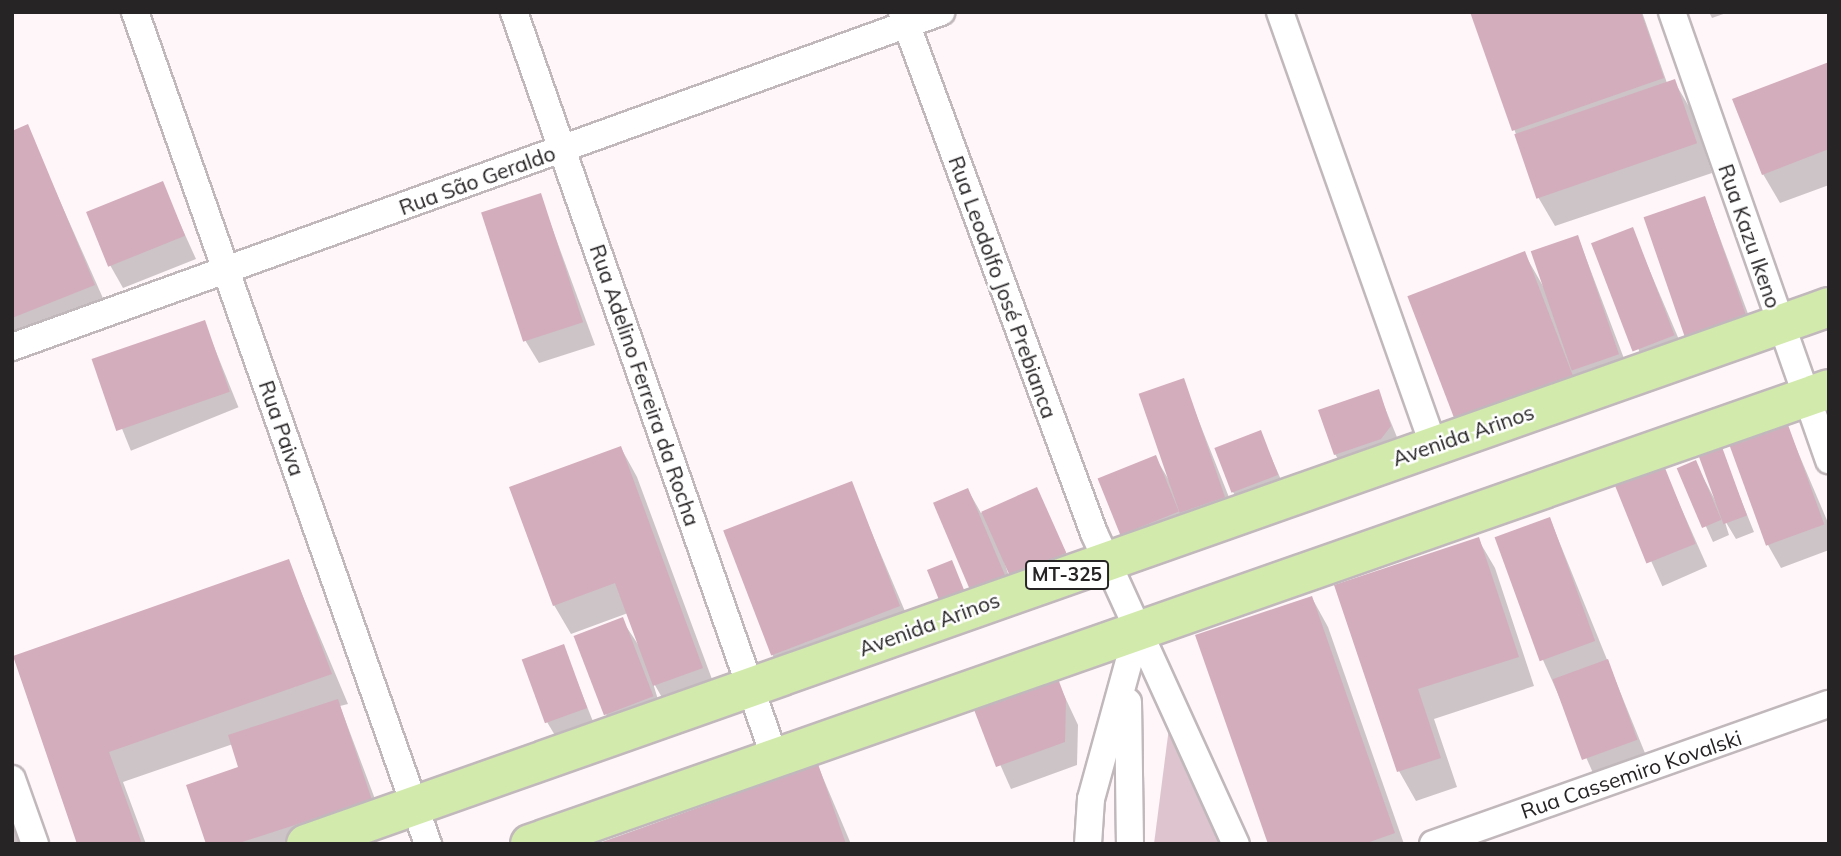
<!DOCTYPE html>
<html>
<head>
<meta charset="utf-8">
<style>
	body { margin:0 }
	#map { position:relative; width:1841px; height:856px; overflow:hidden; background:#fff6f9; font-family:Mulish,sans-serif }
	div>[style] { position:absolute }
	[style*='--x'] { left:calc(var(--x)*1px); top:calc(var(--y)*1px); width:calc(var(--w)*1px); rotate:calc(var(--a)*1deg) }
	.green>* { inset:0; background:#ddc4ce }
	.shadow>* { inset:0; background:#0003; transform-origin:0 0 }
	.building>* { inset:0; background:#d3adbc; transform-origin:0 0 }
	.roads { filter:drop-shadow(2px 0 #c1b8bc) drop-shadow(-2px 0 #c1b8bc) drop-shadow(0 2px #c1b8bc) drop-shadow(0 -2px #c1b8bc) }
	.street>* { height:26px; margin:-13px; padding:0 13px; transform-origin:13px; border-radius:13px; background:#fff }
	.primary>* { height:38px; margin:-19px; padding:0 19px; transform-origin:19px; border-radius:19px; background:#d3eaad }
	span { translate:-50% -50%; white-space:nowrap; text-align:center; line-height:1.15; -webkit-text-stroke:5px #fff; paint-order:stroke }
	.shield-label span { padding:2px 5px; background:#fff; border:2px solid; border-radius:5px; -webkit-text-stroke-width:0 }
	.shield-label { font-size:19px; color:#272425; font-weight:700 }
	.street-label { font-size:21px; color:#272425 }
	.frame { position:absolute; inset:0; border:14px solid #272425; pointer-events:none }
</style>
</head>
<body>
<div id="map">
	<div class="green">
		<i style="clip-path:polygon(1170px 720px,1221px 844px,1154px 844px)"></i>
	</div>
	<div class="shadow">
		<i style="clip-path:polygon(1473px 12px,1642px 12px,1667px 83px,1674px 81px,1691px 110px,1712px 173px,1555px 226px,1538px 197px)"></i>
		<i style="clip-path:polygon(1709px 12px,1729px 12px,1712px 18px)"></i>
		<i style="clip-path:polygon(1829px 64px,1829px 185px,1780px 203px,1763px 174px)"></i>
		<i style="clip-path:polygon(27px 127px,110px 314px,12px 354px,12px 133px)"></i>
		<i style="clip-path:polygon(162px 184px,196px 259px,123px 288px,110px 265px)"></i>
		<i style="clip-path:polygon(540px 195px,595px 345px,539px 363px,525px 340px)"></i>
		<i style="clip-path:polygon(1705px 198px,1760px 346px,1701px 366px)"></i>
		<i style="left:1632px;top:229px;width:140px;height:41px;rotate:67deg"></i>
		<i style="clip-path:polygon(1578px 237px,1631px 377px,1473px 449px,1524px 253px,1543px 286px)"></i>
		<i style="left:204px;top:322px;width:92px;height:116px;rotate:68deg"></i>
		<i style="clip-path:polygon(1183px 381px,1238px 520px,1196px 534px,1184px 514px,1190px 535px,1134px 556px,1121px 534px,1155px 457px,1172px 485px)"></i>
		<i style="clip-path:polygon(1378px 391px,1399px 442px,1344px 469px,1335px 454px)"></i>
		<i style="clip-path:polygon(1786px 424px,1829px 525px,1829px 550px,1781px 568px,1768px 545px)"></i>
		<i style="clip-path:polygon(1260px 432px,1286px 491px,1242px 507px,1233px 492px)"></i>
		<i style="clip-path:polygon(621px 448px,637px 477px,719px 698px,672px 715px,652px 680px,664px 719px,619px 736px,606px 714px,622px 620px,641px 649px,628px 613px,571px 634px,554px 605px)"></i>
		<i style="clip-path:polygon(1721px 450px,1754px 532px,1736px 539px,1724px 519px,1729px 535px,1713px 542px,1680px 469px,1695px 462px,1724px 517px)"></i>
		<i style="left:1662px;top:465px;width:111px;height:49px;rotate:66deg"></i>
		<i style="clip-path:polygon(851px 484px,915px 635px,789px 684px,772px 654px)"></i>
		<i style="clip-path:polygon(968px 490px,981px 513px,1036px 490px,1077px 576px,1024px 599px,1004px 561px,1017px 601px,983px 615px)"></i>
		<i style="clip-path:polygon(1550px 519px,1649px 763px,1597px 782px,1543px 660px)"></i>
		<i style="clip-path:polygon(1478px 539px,1495px 568px,1534px 686px,1434px 719px,1457px 787px,1416px 801px,1399px 771px,1336px 586px)"></i>
		<i style="clip-path:polygon(288px 561px,348px 704px,340px 706px,384px 823px,320px 844px,208px 844px,241px 768px,233px 744px,123px 782px,146px 844px,79px 844px,53px 772px)"></i>
		<i style="clip-path:polygon(1312px 598px,1328px 627px,1404px 844px,1270px 844px)"></i>
		<i style="clip-path:polygon(563px 646px,594px 724px,556px 737px,547px 722px)"></i>
		<i style="clip-path:polygon(1056px 678px,1078px 725px,1077px 765px,1011px 789px,975px 708px)"></i>
		<i style="clip-path:polygon(818px 766px,851px 844px,596px 844px)"></i>
		<i style="clip-path:polygon(12px 819px,24px 844px,12px 844px)"></i>
	</div>
	<div class="building">
		<i style="clip-path:polygon(1470px 12px,1641px 12px,1664px 78px,1512px 131px)"></i>
		<i style="clip-path:polygon(1829px 62px,1829px 149px,1762px 175px,1732px 99px)"></i>
		<i style="left:1675px;top:79px;width:68px;height:170px;rotate:71deg"></i>
		<i style="clip-path:polygon(28px 124px,95px 285px,12px 318px,12px 131px)"></i>
		<i style="left:163px;top:181px;width:59px;height:83px;rotate:68deg"></i>
		<i style="left:541px;top:193px;width:136px;height:63px;rotate:72deg"></i>
		<i style="left:1705px;top:196px;width:134px;height:65px;rotate:71deg"></i>
		<i style="left:1633px;top:227px;width:116px;height:45px;rotate:69deg"></i>
		<i style="left:1578px;top:235px;width:126px;height:50px;rotate:71deg"></i>
		<i style="left:1525px;top:251px;width:135px;height:126px;rotate:69deg"></i>
		<i style="left:205px;top:320px;width:76px;height:120px;rotate:71deg"></i>
		<i style="left:1184px;top:378px;width:126px;height:48px;rotate:71deg"></i>
		<i style="clip-path:polygon(1379px 389px,1391px 426px,1381px 439px,1334px 455px,1318px 410px)"></i>
		<i style="left:1787px;top:422px;width:109px;height:62px;rotate:70deg"></i>
		<i style="left:1261px;top:430px;width:48px;height:50px;rotate:69deg"></i>
		<i style="clip-path:polygon(621px 446px,703px 668px,653px 686px,615px 583px,553px 606px,509px 487px)"></i>
		<i style="left:1722px;top:447px;width:73px;height:25px;rotate:70deg"></i>
		<i style="left:1156px;top:455px;width:61px;height:63px;rotate:68deg"></i>
		<i style="left:1696px;top:460px;width:65px;height:21px;rotate:67deg"></i>
		<i style="left:1663px;top:463px;width:87px;height:53px;rotate:68deg"></i>
		<i style="left:852px;top:481px;width:134px;height:138px;rotate:69deg"></i>
		<i style="left:1037px;top:487px;width:72px;height:61px;rotate:66deg"></i>
		<i style="left:968px;top:488px;width:98px;height:38px;rotate:67deg"></i>
		<i style="left:1550px;top:517px;width:132px;height:59px;rotate:70deg"></i>
		<i style="clip-path:polygon(1479px 537px,1519px 657px,1418px 689px,1441px 758px,1397px 772px,1334px 585px)"></i>
		<i style="clip-path:polygon(289px 559px,332px 674px,109px 752px,142px 844px,77px 844px,13px 656px)"></i>
		<i style="left:952px;top:560px;width:35px;height:27px;rotate:68deg"></i>
		<i style="clip-path:polygon(1312px 596px,1395px 833px,1364px 844px,1268px 844px,1195px 635px)"></i>
		<i style="left:623px;top:617px;width:85px;height:53px;rotate:69deg"></i>
		<i style="left:564px;top:644px;width:68px;height:45px;rotate:70deg"></i>
		<i style="left:1608px;top:659px;width:86px;height:59px;rotate:70deg"></i>
		<i style="clip-path:polygon(1057px 676px,1066px 700px,1065px 742px,996px 767px,973px 707px)"></i>
		<i style="clip-path:polygon(338px 699px,372px 800px,236px 844px,206px 844px,186px 785px,238px 767px,228px 735px)"></i>
		<i style="clip-path:polygon(818px 764px,846px 844px,597px 844px,631px 832px)"></i>
	</div>
	<div class="roads">
		<div class="street">
			<i style="--x:135;--y:12;--w:882;--a:70.6"></i>
			<i style="--x:514;--y:12;--w:790;--a:70.72"></i>
			<i style="--x:902;--y:12;--w:555;--a:69.77"></i>
			<i style="--x:1094;--y:533;--w:342;--a:65.5"></i>
			<i style="--x:1280;--y:12;--w:461;--a:70.5"></i>
			<i style="--x:1672;--y:12;--w:475;--a:70.7"></i>
			<i style="--x:12;--y:347;--w:988;--a:-19.83"></i>
			<i style="--x:1128;--y:702;--w:142;--a:89.2"></i>
			<i style="--x:12;--y:779;--w:69;--a:70.5"></i>
			<i style="--x:1088;--y:844;--w:45;--a:-86.2"></i>
			<i style="--x:1091;--y:799;--w:173;--a:-74.6"></i>
			<i style="--x:1433;--y:844;--w:420;--a:-19.5"></i>
		</div>
		<div class="primary">
			<i style="--x:306;--y:844;--w:1615;--a:-19.42"></i>
			<i style="--x:530;--y:844;--w:1376;--a:-19.3"></i>
		</div>
	</div>
	<div class="shield-label">
		<span style="left:1067px;top:575px">MT-325</span>
	</div>
	<div class="street-label">
		<span style="left:477px;top:180px;rotate:-20deg">Rua São Geraldo</span>
		<span style="left:1750px;top:236px;rotate:71deg">Rua Kazu Ikeno</span>
		<span style="left:1003px;top:287px;rotate:70deg">Rua Leodolfo José Prebianca</span>
		<span style="left:645px;top:385px;rotate:71deg">Rua Adelino Ferreira da Rocha</span>
		<span style="left:282px;top:428px;rotate:71deg">Rua Paiva</span>
		<span style="left:1463px;top:435px;rotate:-19deg">Avenida Arinos</span>
		<span style="left:929px;top:624px;rotate:-20deg">Avenida Arinos</span>
		<span style="left:1631px;top:774px;rotate:-19deg">Rua Cassemiro Kovalski</span>
	</div>
	<div class="frame"></div>
</div>
</body>
</html>
